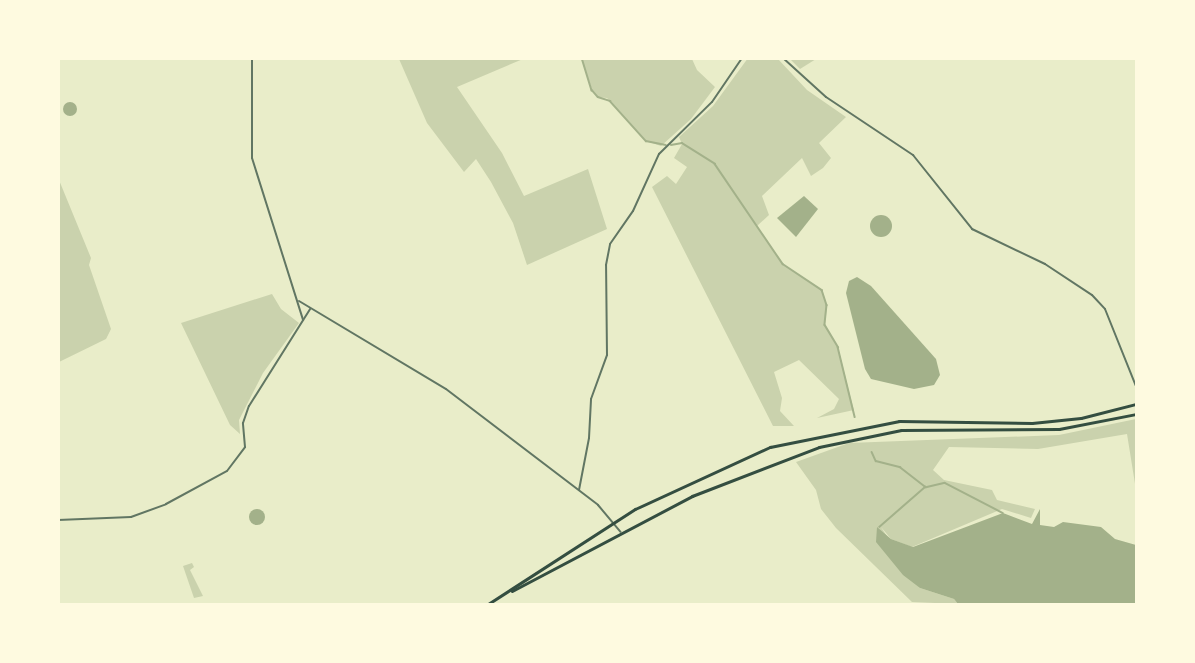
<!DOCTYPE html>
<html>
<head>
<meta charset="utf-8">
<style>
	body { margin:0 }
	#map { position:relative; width:1195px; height:663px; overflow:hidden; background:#e9edc9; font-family:"PT Sans Narrow",sans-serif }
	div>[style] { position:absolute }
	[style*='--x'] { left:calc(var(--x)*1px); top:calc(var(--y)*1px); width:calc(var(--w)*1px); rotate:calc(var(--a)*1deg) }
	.green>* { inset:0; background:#cad2ad }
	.water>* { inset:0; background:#a3b18a }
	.round { border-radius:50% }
	.stream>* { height:1.5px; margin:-0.75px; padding:0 0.75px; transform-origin:0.75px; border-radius:0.75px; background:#a3b18a }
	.minor>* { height:2px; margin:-1px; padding:0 1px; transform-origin:1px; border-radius:1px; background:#617663 }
	.primary>* { height:3px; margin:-1.5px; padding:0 1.5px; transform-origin:1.5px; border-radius:1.5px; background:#344e41 }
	span { translate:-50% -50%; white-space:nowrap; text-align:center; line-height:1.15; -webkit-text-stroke:5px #fefae0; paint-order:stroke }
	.frame { position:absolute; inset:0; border:60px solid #fefae0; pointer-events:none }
</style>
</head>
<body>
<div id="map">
	<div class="green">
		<i style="clip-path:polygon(748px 58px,778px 59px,807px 90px,846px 117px,819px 143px,831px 158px,823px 168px,811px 176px,802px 158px,762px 196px,769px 215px,757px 226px,783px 264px,822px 290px,827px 305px,825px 325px,838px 347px,853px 407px,854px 410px,817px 418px,834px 409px,839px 399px,799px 360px,774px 372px,782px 398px,780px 411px,794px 426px,773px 426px,652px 187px,667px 176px,676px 184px,687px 167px,674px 158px,682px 144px,679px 137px,713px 106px)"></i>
		<i style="clip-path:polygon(399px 59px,523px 59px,457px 87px,502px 153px,524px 196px,588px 169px,607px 229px,527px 265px,513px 223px,491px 182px,476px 159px,464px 172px,427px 123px)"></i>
		<i style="clip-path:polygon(582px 59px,692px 59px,697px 70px,715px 87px,691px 119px,661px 146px,646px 141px,607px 98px,598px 97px,592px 90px)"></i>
		<i style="clip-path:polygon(790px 59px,816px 59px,800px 69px)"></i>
		<i style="clip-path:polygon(59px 180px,91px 258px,89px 265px,111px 329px,106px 339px,59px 362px)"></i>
		<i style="clip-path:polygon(272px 294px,281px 309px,299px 323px,263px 373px,239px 420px,240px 434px,230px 425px,181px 323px)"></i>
		<i style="clip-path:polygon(1136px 419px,1136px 490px,1127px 434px,1038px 449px,949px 447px,933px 470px,944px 480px,992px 490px,997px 500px,1035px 509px,1031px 518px,1002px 509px,912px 547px,891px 539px,881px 527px,920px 588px,954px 599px,958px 604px,912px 602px,836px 528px,821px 509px,816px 490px,796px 462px,849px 443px,1059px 435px)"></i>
		<i style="clip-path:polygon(192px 563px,194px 567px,190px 570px,203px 596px,194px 598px,183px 566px)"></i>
	</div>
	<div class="water">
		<i class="round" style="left:63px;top:102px;width:14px;height:14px"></i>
		<i style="clip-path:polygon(804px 196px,818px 209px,796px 237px,777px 218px)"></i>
		<i class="round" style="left:870px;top:215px;width:22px;height:22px"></i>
		<i style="clip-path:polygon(857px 277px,871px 286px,936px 359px,940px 375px,934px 385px,914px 389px,871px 379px,865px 369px,846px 293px,849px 281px)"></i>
		<i class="round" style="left:249px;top:509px;width:16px;height:16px"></i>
		<i style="clip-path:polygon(1040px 509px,1040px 525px,1054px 527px,1063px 522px,1101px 527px,1115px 539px,1136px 545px,1136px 604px,958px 604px,954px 599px,920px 588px,903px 575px,876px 542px,877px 527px,891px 539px,913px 547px,1003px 513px,1032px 524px)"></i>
	</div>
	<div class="stream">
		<i style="--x:582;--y:58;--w:34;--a:73"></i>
		<i style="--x:592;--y:90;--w:9;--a:49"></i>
		<i style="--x:598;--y:97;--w:13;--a:18"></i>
		<i style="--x:610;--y:101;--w:54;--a:48"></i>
		<i style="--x:646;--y:141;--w:20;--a:11"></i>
		<i style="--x:671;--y:145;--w:11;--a:-10"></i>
		<i style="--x:682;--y:143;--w:39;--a:32"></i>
		<i style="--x:715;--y:164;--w:121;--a:55.8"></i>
		<i style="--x:783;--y:264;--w:47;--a:33.7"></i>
		<i style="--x:822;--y:290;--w:16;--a:72"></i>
		<i style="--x:827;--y:305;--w:20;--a:96"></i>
		<i style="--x:825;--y:325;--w:26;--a:59"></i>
		<i style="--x:838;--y:347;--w:72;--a:76.3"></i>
		<i style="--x:872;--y:452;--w:10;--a:66"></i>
		<i style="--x:876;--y:461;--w:25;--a:14"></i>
		<i style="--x:900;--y:467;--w:33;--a:38"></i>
		<i style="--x:926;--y:487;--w:61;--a:139"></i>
		<i style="--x:927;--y:487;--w:18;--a:-13"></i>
		<i style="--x:945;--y:483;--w:65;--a:27.3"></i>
	</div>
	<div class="minor">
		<i style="--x:252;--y:58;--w:100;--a:90"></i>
		<i style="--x:252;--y:158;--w:170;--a:72.5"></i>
		<i style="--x:783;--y:58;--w:58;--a:42.2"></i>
		<i style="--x:826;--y:97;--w:105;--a:33.7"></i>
		<i style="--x:913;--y:155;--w:95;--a:51.4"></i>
		<i style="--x:972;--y:229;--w:81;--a:25.6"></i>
		<i style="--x:1045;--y:264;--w:56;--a:33.4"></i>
		<i style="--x:1092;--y:295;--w:19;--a:47"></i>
		<i style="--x:1105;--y:309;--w:83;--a:68.1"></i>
		<i style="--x:299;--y:301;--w:171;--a:30.9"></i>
		<i style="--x:446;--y:389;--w:191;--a:37.3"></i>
		<i style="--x:598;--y:505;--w:35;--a:50"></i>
		<i style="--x:579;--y:490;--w:53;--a:-79.1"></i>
		<i style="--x:589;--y:438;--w:39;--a:-87"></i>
		<i style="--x:591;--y:399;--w:47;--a:-70"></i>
		<i style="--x:607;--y:355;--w:90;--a:-90.6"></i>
		<i style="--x:606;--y:265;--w:21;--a:-79"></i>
		<i style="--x:610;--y:244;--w:40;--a:-55.1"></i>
		<i style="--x:633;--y:211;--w:63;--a:-65.5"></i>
		<i style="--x:659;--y:154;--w:74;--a:-44.5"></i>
		<i style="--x:712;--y:102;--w:53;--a:-55.7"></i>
		<i style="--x:58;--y:520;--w:73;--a:-2.4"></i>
		<i style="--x:131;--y:517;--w:37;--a:-20"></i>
		<i style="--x:166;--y:504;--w:69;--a:-28.4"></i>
		<i style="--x:227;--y:471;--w:30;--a:-53"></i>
		<i style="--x:245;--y:447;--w:24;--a:-95"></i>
		<i style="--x:243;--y:423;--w:18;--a:-71"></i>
		<i style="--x:249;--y:406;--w:115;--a:-57.8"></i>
	</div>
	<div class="primary">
		<i style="--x:512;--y:591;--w:204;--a:-27.8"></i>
		<i style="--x:692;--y:496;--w:136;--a:-21.1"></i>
		<i style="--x:819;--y:447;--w:84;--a:-11.7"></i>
		<i style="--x:901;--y:430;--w:158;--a:-0.4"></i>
		<i style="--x:1059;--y:429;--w:78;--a:-11"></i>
		<i style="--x:488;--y:604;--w:175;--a:-32.9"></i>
		<i style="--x:635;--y:509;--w:149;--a:-24.7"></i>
		<i style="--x:770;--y:447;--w:132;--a:-11.4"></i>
		<i style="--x:899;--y:421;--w:133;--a:0.9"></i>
		<i style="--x:1032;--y:423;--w:49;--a:-5.8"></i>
		<i style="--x:1081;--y:418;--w:57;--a:-14.3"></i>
	</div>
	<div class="frame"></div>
</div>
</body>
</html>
